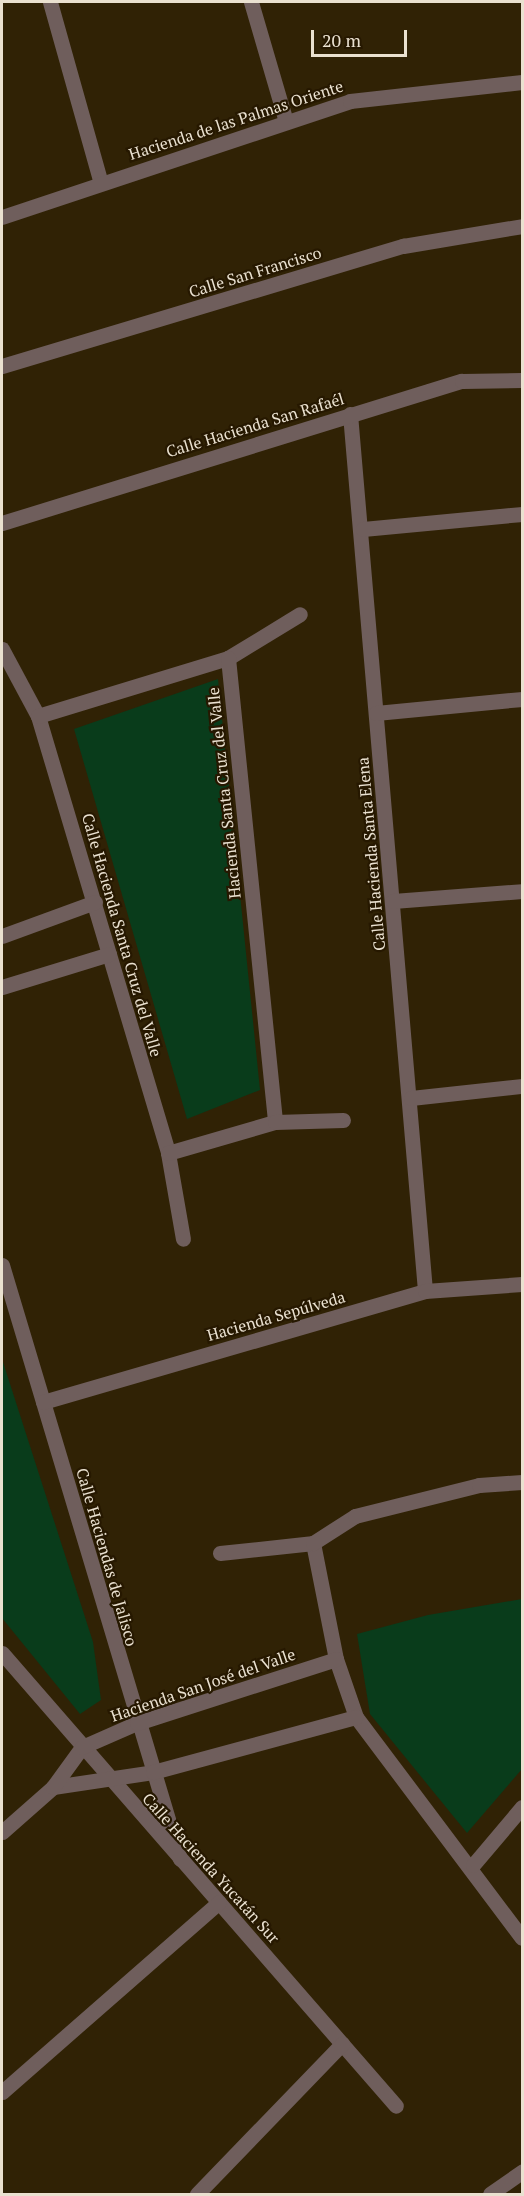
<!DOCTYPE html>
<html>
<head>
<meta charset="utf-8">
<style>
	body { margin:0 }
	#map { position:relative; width:524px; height:2196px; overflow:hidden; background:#302205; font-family:"PT Serif",serif }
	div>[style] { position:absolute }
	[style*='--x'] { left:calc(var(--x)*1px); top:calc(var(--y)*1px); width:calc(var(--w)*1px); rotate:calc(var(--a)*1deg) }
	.green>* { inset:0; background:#093c1b }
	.street>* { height:15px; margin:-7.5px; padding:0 7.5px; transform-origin:7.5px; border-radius:7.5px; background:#6f5e5c }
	span { translate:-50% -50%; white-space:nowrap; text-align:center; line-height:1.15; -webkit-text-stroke:4.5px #261800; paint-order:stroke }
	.street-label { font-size:16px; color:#eae1d0 }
	.frame { position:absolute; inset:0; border:3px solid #eae1d0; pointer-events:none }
	.scale { position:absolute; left:311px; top:30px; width:96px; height:27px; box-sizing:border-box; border:3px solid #eae1d0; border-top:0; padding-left:8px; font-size:18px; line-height:21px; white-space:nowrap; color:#eae1d0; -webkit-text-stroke:4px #261800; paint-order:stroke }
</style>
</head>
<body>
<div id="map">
	<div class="green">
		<div style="clip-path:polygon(218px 679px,260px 1090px,187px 1119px,74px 729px)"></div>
		<div style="clip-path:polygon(2px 1359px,93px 1642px,101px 1700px,80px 1714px,2px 1618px)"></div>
		<div style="clip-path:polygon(522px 1599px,522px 1769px,467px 1833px,370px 1714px,357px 1634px,428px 1615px)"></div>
	</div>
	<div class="street">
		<div style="--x:50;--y:2;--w:188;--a:74.3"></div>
		<div style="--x:251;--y:2;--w:125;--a:73.7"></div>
		<div style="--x:2;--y:217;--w:367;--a:-18.4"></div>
		<div style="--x:350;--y:101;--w:173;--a:-6.3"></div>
		<div style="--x:2;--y:366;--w:419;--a:-16.7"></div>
		<div style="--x:403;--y:246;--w:121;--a:-9.5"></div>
		<div style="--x:350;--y:414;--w:880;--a:85.11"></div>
		<div style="--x:2;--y:523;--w:481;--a:-17.2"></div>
		<div style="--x:462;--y:381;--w:60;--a:-1"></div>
		<div style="--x:363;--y:529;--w:160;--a:-5.4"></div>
		<div style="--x:2;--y:649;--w:76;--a:61.8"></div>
		<div style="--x:38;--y:716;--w:456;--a:73.4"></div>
		<div style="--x:168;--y:1153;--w:87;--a:80.1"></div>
		<div style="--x:228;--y:658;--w:84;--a:-31.4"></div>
		<div style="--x:376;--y:713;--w:147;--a:-5.5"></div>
		<div style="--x:38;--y:716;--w:199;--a:-17"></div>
		<div style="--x:228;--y:658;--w:466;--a:84.2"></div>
		<div style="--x:393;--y:901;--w:129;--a:-4.4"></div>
		<div style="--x:2;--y:936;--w:99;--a:-20.1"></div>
		<div style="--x:2;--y:987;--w:112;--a:-17.1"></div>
		<div style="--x:411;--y:1098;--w:112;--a:-6.2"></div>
		<div style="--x:168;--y:1153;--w:111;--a:-16.2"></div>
		<div style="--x:275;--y:1122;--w:68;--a:-1.7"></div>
		<div style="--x:2;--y:1265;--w:620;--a:73.32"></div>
		<div style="--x:43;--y:1402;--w:398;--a:-16.2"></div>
		<div style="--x:425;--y:1291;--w:97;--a:-4.1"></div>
		<div style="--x:313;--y:1543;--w:118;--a:78.8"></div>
		<div style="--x:336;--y:1659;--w:61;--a:71"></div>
		<div style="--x:356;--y:1717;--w:276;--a:53.1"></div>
		<div style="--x:220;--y:1553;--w:94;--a:-6.1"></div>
		<div style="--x:313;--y:1543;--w:50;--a:-32.7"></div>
		<div style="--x:355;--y:1516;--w:128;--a:-14"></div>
		<div style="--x:479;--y:1485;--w:43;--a:-4"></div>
		<div style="--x:2;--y:1653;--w:600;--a:48.98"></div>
		<div style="--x:53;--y:1787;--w:101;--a:-8.5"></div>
		<div style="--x:153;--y:1772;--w:210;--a:-15.2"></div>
		<div style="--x:2;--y:1832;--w:68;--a:-41.4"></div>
		<div style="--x:53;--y:1787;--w:49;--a:-54.1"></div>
		<div style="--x:82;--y:1747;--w:60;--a:-23.6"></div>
		<div style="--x:137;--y:1723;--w:209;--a:-17.8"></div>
		<div style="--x:473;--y:1865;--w:76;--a:-49.8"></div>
		<div style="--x:2;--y:2092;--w:288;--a:-41.2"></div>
		<div style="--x:197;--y:2194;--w:209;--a:-46"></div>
		<div style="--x:490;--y:2194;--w:39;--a:-35"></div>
	</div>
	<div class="street-label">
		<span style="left:236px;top:120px;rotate:-18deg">Hacienda de las Palmas Oriente</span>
		<span style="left:255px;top:272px;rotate:-17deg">Calle San Francisco</span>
		<span style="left:255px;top:425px;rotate:-17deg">Calle Hacienda San Rafaél</span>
		<span style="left:224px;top:793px;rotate:-96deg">Hacienda Santa Cruz del Valle</span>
		<span style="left:371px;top:854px;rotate:-95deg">Calle Hacienda Santa Elena</span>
		<span style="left:122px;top:935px;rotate:74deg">Calle Hacienda Santa Cruz del Valle</span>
		<span style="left:276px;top:1316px;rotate:-16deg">Hacienda Sepúlveda</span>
		<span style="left:107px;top:1557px;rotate:74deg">Calle Haciendas de Jalisco</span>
		<span style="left:203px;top:1685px;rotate:-19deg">Hacienda San José del Valle</span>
		<span style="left:211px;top:1868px;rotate:48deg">Calle Hacienda Yucatán Sur</span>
	</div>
	<div class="frame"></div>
	<div class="scale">20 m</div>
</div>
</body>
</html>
